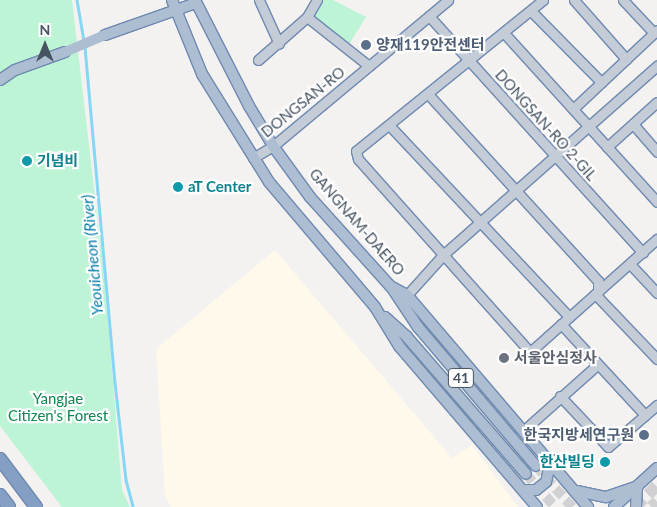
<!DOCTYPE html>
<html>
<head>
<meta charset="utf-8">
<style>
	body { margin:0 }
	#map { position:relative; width:657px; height:507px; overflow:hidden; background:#f4f1f1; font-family:Lato,"Noto Sans KR",sans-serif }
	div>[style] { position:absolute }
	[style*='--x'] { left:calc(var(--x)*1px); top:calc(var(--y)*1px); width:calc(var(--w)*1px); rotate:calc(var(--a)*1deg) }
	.commercial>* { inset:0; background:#fef9ea }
	.green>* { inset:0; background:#bcf4d5 }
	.stream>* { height:2.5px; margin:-1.25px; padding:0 1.25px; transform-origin:1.25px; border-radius:1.25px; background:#85d7f5 }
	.major-tunnel>* { height:10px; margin-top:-5px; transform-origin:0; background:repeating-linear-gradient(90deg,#d1d1d4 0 10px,transparent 0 15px) }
	.highway-tunnel>* { height:12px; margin-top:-6px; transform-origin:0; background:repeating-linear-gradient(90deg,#d1d1d4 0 12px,transparent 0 18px) }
	.roads { filter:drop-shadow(1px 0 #6f8ab0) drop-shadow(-1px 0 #6f8ab0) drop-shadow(0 1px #6f8ab0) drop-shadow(0 -1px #6f8ab0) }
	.minor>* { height:9px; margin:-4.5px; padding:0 4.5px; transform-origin:4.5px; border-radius:4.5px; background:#c3ccd7 }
	.major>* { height:10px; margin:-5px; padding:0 5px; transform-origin:5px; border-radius:5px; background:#aebed2 }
	.highway>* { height:12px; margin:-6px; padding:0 6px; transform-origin:6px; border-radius:6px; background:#849fc4 }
	.major-bridge>* { height:10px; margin:-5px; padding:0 5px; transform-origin:5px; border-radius:5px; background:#aebed2 }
	.dots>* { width:14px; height:14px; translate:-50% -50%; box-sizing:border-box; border:2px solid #fff; border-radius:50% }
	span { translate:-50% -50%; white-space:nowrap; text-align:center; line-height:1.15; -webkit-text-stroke:4.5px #fff; paint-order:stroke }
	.shield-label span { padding:1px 4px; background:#fff; border:1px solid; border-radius:4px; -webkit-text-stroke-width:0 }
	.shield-label { font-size:14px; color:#475361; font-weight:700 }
	.service-label { font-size:15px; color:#4e5e75; font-weight:700 }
	.left { translate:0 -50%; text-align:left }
	.right { translate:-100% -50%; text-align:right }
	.street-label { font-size:15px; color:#475361 }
	.culture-label { font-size:15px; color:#0d838f; font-weight:700 }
	.worship-label { font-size:15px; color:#5b616d; font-weight:700 }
	.park-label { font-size:15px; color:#0e8651 }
	.water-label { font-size:16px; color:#027ca9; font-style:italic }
	.north { position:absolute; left:20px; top:20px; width:50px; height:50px; -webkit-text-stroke:4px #fff; paint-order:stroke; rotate:0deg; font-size:14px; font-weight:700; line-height:20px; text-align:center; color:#475361 }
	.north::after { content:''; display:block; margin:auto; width:18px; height:22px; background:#475361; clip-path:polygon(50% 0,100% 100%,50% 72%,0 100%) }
</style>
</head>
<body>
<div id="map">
	<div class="commercial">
		<div style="clip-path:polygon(275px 250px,452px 458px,472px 445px,518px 507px,171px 507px,165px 496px,156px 349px)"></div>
	</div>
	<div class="green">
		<div style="clip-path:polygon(0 0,72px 0,104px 274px,122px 490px,130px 507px,62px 507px,0 426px)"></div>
		<div style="clip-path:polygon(323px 0,333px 0,366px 17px,348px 46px,312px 18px)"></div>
	</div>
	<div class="stream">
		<div style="--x:77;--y:0;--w:42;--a:80.3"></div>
		<div style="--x:85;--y:47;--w:337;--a:84.9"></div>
		<div style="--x:115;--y:383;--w:98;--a:83.5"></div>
		<div style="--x:126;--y:480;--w:28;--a:75"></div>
	</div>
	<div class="major-tunnel">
		<div style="--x:536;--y:466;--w:55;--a:48.7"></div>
		<div style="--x:526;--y:474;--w:44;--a:48.7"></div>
	</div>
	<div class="highway-tunnel">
		<div style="--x:635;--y:507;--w:30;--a:-44"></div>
		<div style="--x:651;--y:507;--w:8;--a:-40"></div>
	</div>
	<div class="roads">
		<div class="minor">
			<div style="--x:259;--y:0;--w:48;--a:65.6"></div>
			<div style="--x:543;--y:0;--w:240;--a:141.1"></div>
			<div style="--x:356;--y:151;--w:8;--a:76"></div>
			<div style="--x:358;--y:159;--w:259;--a:48.3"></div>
			<div style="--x:530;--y:352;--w:170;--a:-41.7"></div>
			<div style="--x:574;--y:0;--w:79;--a:48.6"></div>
			<div style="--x:623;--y:0;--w:45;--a:46.8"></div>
			<div style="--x:531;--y:11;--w:100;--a:45.4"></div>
			<div style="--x:429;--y:16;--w:319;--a:47.9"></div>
			<div style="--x:307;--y:17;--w:79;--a:38.3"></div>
			<div style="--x:504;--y:33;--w:228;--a:47.8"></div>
			<div style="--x:258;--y:60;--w:65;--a:-41.3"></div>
			<div style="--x:307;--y:17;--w:20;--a:-60"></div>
			<div style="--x:428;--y:94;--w:253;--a:47.7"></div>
			<div style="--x:598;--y:281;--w:11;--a:90"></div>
			<div style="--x:573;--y:109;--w:115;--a:-43.2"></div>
			<div style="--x:633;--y:124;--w:37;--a:49"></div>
			<div style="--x:389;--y:125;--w:263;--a:46.8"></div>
			<div style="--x:607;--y:147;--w:67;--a:-42"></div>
			<div style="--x:253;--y:158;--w:23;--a:-31"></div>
			<div style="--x:273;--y:146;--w:228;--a:-39.8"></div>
			<div style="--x:630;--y:264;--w:40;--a:47"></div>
			<div style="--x:595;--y:294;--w:90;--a:46.4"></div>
			<div style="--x:407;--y:295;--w:54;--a:-48"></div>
			<div style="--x:443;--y:255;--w:286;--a:-41.5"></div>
			<div style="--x:561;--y:324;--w:124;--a:47.3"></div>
			<div style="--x:560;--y:396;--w:70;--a:46.7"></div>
			<div style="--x:608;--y:447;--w:65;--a:-40.6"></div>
			<div style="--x:524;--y:430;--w:98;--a:-41.7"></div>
		</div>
		<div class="major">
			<div style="--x:172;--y:0;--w:80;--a:67.9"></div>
			<div style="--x:202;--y:74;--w:127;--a:58.2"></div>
			<div style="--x:269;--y:182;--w:164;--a:49.7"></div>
			<div style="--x:375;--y:307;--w:46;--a:58.4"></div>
			<div style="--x:399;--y:346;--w:212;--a:49.4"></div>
			<div style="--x:195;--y:0;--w:119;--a:63"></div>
			<div style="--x:249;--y:106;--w:47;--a:59"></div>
			<div style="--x:273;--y:146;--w:63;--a:54"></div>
			<div style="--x:310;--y:197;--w:120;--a:48"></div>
			<div style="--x:390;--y:286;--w:19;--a:28"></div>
			<div style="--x:407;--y:295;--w:279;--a:49.5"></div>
			<div style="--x:105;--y:35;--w:96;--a:-19.4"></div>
			<div style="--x:0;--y:80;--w:18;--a:-34"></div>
			<div style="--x:15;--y:70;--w:53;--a:-19.8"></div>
			<div style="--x:392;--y:288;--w:47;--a:56.3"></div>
			<div style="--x:418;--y:327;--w:182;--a:49.7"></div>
			<div style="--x:385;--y:317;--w:30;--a:42"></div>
			<div style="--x:407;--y:337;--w:181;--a:49"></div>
			<div style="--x:524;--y:490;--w:12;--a:0"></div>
			<div style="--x:536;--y:490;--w:13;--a:-39"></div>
			<div style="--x:546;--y:482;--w:23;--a:-77"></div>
			<div style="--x:577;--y:491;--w:30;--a:12"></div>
			<div style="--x:606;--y:497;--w:34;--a:-19"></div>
			<div style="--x:614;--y:507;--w:58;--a:-42.2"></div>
			<div style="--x:636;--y:507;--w:20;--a:-87"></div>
		</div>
		<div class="highway">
			<div style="--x:0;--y:459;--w:60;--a:53.1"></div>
			<div style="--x:0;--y:495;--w:15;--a:53"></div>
		</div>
	</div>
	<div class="major-bridge">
		<div style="--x:65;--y:52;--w:43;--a:-23"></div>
	</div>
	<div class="dots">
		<div style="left:366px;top:45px;background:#5c6f8a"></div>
		<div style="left:27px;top:161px;background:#0f9aa8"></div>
		<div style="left:178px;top:187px;background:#0f9aa8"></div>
		<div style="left:504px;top:358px;background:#6b7280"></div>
		<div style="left:644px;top:435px;background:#5c6f8a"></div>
		<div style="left:605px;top:462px;background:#0f9aa8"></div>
	</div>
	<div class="shield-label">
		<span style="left:461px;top:378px">41</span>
	</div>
	<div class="service-label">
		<span class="left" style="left:376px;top:45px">양재119안전센터</span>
		<span class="right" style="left:634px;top:435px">한국지방세연구원</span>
	</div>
	<div class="street-label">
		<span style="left:303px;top:102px;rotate:-39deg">DONGSAN-RO</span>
		<span style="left:546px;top:125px;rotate:48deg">DONGSAN-RO 2-GIL</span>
		<span style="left:357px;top:222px;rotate:49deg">GANGNAM-DAERO</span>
	</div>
	<div class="culture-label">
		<span class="left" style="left:37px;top:161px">기념비</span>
		<span class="left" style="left:188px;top:187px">aT Center</span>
		<span class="right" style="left:595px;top:462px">한산빌딩</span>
	</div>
	<div class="worship-label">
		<span class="left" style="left:514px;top:358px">서울안심정사</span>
	</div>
	<div class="park-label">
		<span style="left:58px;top:407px">Yangjae<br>Citizen's Forest</span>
	</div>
	<div class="water-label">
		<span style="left:92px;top:255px;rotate:-95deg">Yeouicheon (River)</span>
	</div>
	<div class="north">N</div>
</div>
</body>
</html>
